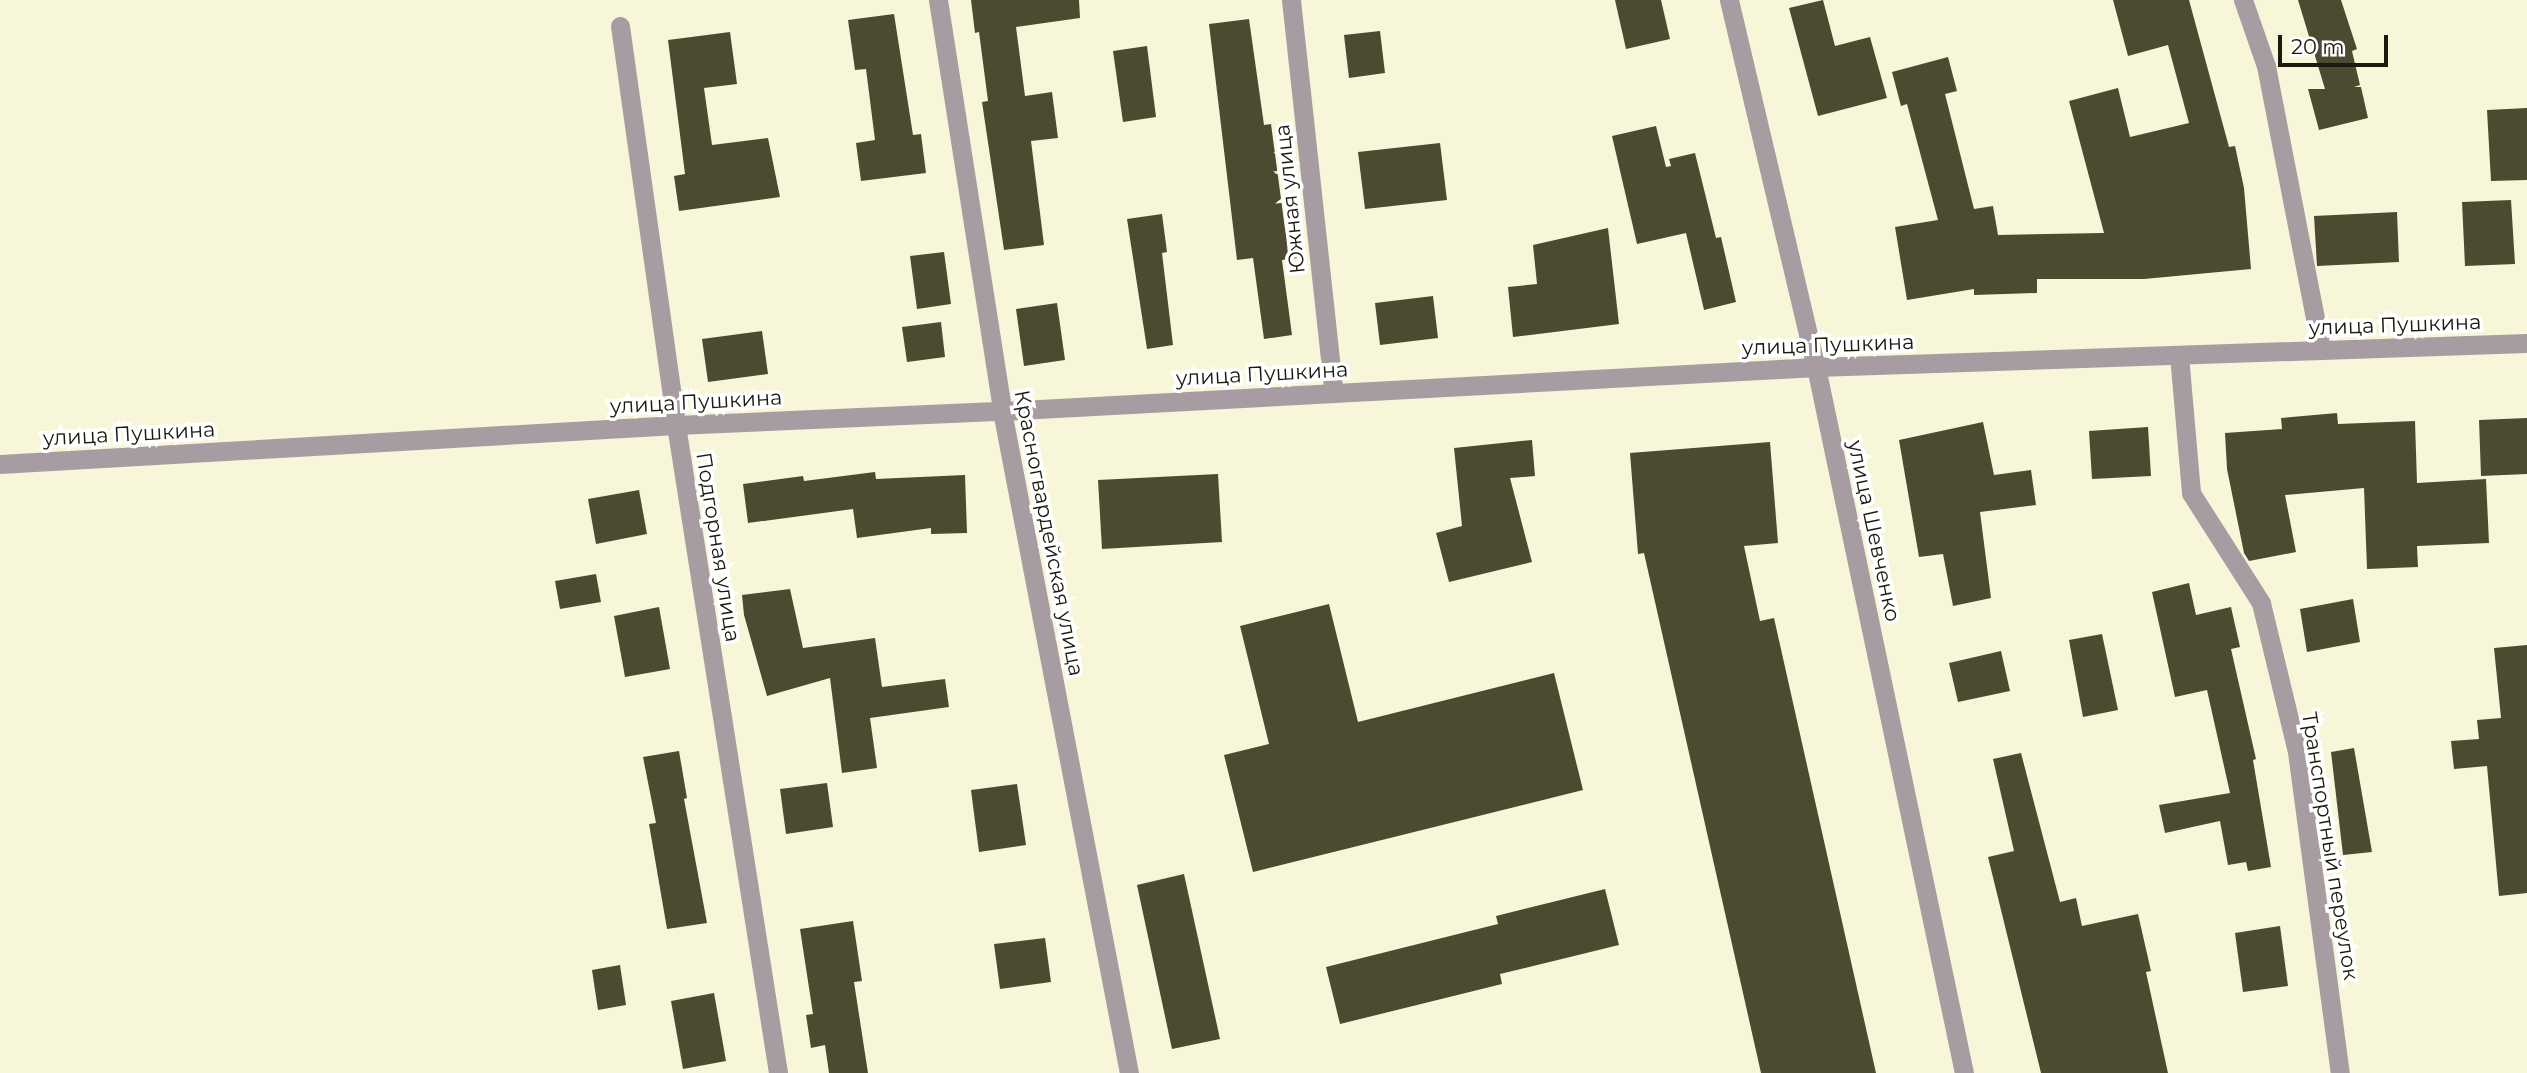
<!DOCTYPE html>
<html>
<head>
<meta charset="utf-8">
<style>
	body { margin:0 }
	#map { position:relative; width:2527px; height:1073px; overflow:hidden; background:#f7f6d9; font-family:Montserrat,sans-serif }
	div>[style] { position:absolute }
	[style*='--x'] { left:calc(var(--x)*1px); top:calc(var(--y)*1px); width:calc(var(--w)*1px); rotate:calc(var(--a)*1deg) }
	.building>* { inset:0; background:#4c4b32 }
	.minor>* { height:19px; margin:-9.5px; padding:0 9.5px; transform-origin:9.5px; border-radius:9.5px; background:#a89ca3 }
	.tertiary>* { height:19px; margin:-9.5px; padding:0 9.5px; transform-origin:9.5px; border-radius:9.5px; background:#a89ca3 }
	span { translate:-50% -50%; white-space:nowrap; text-align:center; line-height:1.15; -webkit-text-stroke:7px #fff; paint-order:stroke }
	.street-label { font-size:21px; color:#1a1a0f }
	.scale { position:absolute; left:2278px; top:35px; width:110px; height:32px; box-sizing:border-box; border:4px solid #1a1a0f; border-top:0; padding-left:9px; font-size:21px; line-height:24px; white-space:nowrap; color:#1a1a0f; -webkit-text-stroke:5px #fff; paint-order:stroke }
</style>
</head>
<body>
<div id="map">
	<div class="building">
		<div style="clip-path:polygon(971px 0,1079px 0,1080px 18px,1016px 27px,1025px 96px,1052px 92px,1058px 138px,1031px 141px,1044px 245px,1004px 250px,982px 102px,988px 101px,979px 32px,975px 33px)"></div>
		<div style="clip-path:polygon(1615px 0,1661px 0,1670px 39px,1626px 49px)"></div>
		<div style="clip-path:polygon(1823px 0,1835px 46px,1870px 37px,1887px 98px,1818px 116px,1789px 8px)"></div>
		<div style="clip-path:polygon(2113px 0,2189px 0,2229px 147px,2235px 146px,2244px 188px,2251px 269px,2144px 279px,2037px 279px,2037px 293px,1974px 295px,1974px 289px,1907px 300px,1895px 227px,1938px 220px,1907px 104px,1901px 106px,1892px 72px,1948px 57px,1957px 91px,1945px 94px,1974px 209px,1993px 206px,1998px 235px,2104px 233px,2069px 101px,2118px 88px,2130px 137px,2189px 123px,2168px 45px,2128px 56px)"></div>
		<div style="clip-path:polygon(2298px 0,2341px 0,2357px 49px,2352px 51px,2360px 85px,2354px 87px,2361px 87px,2368px 118px,2319px 130px,2308px 89px,2325px 89px)"></div>
		<div style="clip-path:polygon(894px 14px,913px 135px,921px 134px,926px 173px,861px 181px,856px 143px,875px 140px,866px 69px,855px 70px,848px 20px)"></div>
		<div style="clip-path:polygon(1249px 19px,1264px 125px,1271px 124px,1285px 229px,1292px 228px,1297px 258px,1282px 260px,1292px 335px,1264px 339px,1253px 258px,1237px 260px,1209px 24px)"></div>
		<div style="clip-path:polygon(1380px 31px,1385px 73px,1349px 78px,1344px 35px)"></div>
		<div style="clip-path:polygon(730px 32px,737px 84px,704px 88px,712px 145px,768px 138px,780px 197px,679px 211px,674px 176px,685px 174px,668px 40px)"></div>
		<div style="clip-path:polygon(1147px 46px,1156px 117px,1123px 122px,1113px 51px)"></div>
		<div style="clip-path:polygon(2527px 108px,2527px 180px,2491px 181px,2487px 110px)"></div>
		<div style="clip-path:polygon(1656px 126px,1666px 167px,1671px 166px,1669px 159px,1695px 153px,1716px 238px,1721px 237px,1736px 302px,1704px 310px,1686px 233px,1637px 244px,1612px 136px)"></div>
		<div style="clip-path:polygon(1440px 143px,1447px 200px,1365px 209px,1358px 152px)"></div>
		<div style="clip-path:polygon(2511px 200px,2515px 264px,2465px 266px,2462px 202px)"></div>
		<div style="clip-path:polygon(2397px 212px,2399px 262px,2317px 266px,2314px 216px)"></div>
		<div style="clip-path:polygon(1162px 214px,1167px 252px,1162px 253px,1173px 345px,1147px 349px,1127px 219px)"></div>
		<div style="clip-path:polygon(1608px 228px,1619px 324px,1513px 337px,1508px 287px,1537px 284px,1533px 245px)"></div>
		<div style="clip-path:polygon(944px 252px,951px 304px,917px 309px,910px 256px)"></div>
		<div style="clip-path:polygon(1433px 296px,1438px 338px,1380px 345px,1375px 303px)"></div>
		<div style="clip-path:polygon(1057px 303px,1065px 360px,1024px 366px,1016px 309px)"></div>
		<div style="clip-path:polygon(941px 322px,945px 357px,907px 362px,902px 327px)"></div>
		<div style="clip-path:polygon(762px 331px,768px 374px,708px 382px,702px 339px)"></div>
		<div style="clip-path:polygon(2337px 413px,2338px 424px,2415px 421px,2417px 483px,2486px 479px,2489px 543px,2417px 546px,2418px 567px,2367px 569px,2364px 488px,2285px 495px,2296px 552px,2249px 561px,2244px 553px,2227px 469px,2225px 433px,2282px 429px,2281px 418px)"></div>
		<div style="clip-path:polygon(2527px 418px,2527px 474px,2481px 476px,2479px 420px)"></div>
		<div style="clip-path:polygon(1983px 422px,1994px 475px,2031px 470px,2036px 505px,1980px 512px,1991px 598px,1953px 606px,1943px 554px,1919px 557px,1899px 440px)"></div>
		<div style="clip-path:polygon(2148px 427px,2151px 476px,2092px 479px,2089px 431px)"></div>
		<div style="clip-path:polygon(1532px 440px,1535px 476px,1510px 478px,1532px 562px,1449px 582px,1436px 533px,1462px 526px,1454px 448px)"></div>
		<div style="clip-path:polygon(1770px 442px,1778px 543px,1744px 546px,1760px 621px,1774px 618px,1876px 1073px,1761px 1073px,1644px 553px,1638px 554px,1630px 453px)"></div>
		<div style="clip-path:polygon(875px 472px,876px 479px,965px 475px,967px 533px,931px 534px,931px 528px,857px 538px,853px 509px,748px 523px,743px 484px,803px 476px,804px 481px)"></div>
		<div style="clip-path:polygon(1218px 474px,1222px 542px,1102px 549px,1098px 480px)"></div>
		<div style="clip-path:polygon(639px 490px,647px 534px,596px 544px,588px 499px)"></div>
		<div style="clip-path:polygon(596px 574px,601px 602px,560px 609px,555px 581px)"></div>
		<div style="clip-path:polygon(2189px 583px,2196px 615px,2231px 607px,2240px 647px,2231px 649px,2256px 759px,2253px 760px,2271px 867px,2248px 871px,2246px 862px,2228px 865px,2220px 821px,2165px 833px,2159px 805px,2230px 793px,2207px 690px,2175px 697px,2152px 592px)"></div>
		<div style="clip-path:polygon(790px 589px,803px 648px,875px 638px,882px 687px,945px 679px,949px 707px,870px 718px,877px 768px,842px 773px,830px 678px,767px 696px,744px 615px,742px 595px)"></div>
		<div style="clip-path:polygon(2353px 599px,2360px 642px,2307px 652px,2300px 609px)"></div>
		<div style="clip-path:polygon(1329px 604px,1358px 722px,1554px 673px,1583px 790px,1253px 872px,1224px 755px,1269px 744px,1240px 626px)"></div>
		<div style="clip-path:polygon(659px 607px,670px 669px,625px 677px,614px 616px)"></div>
		<div style="clip-path:polygon(2102px 634px,2118px 710px,2083px 717px,2069px 640px)"></div>
		<div style="clip-path:polygon(2527px 645px,2527px 893px,2499px 896px,2487px 766px,2454px 769px,2451px 741px,2479px 739px,2477px 720px,2501px 718px,2494px 648px)"></div>
		<div style="clip-path:polygon(2001px 651px,2010px 691px,1958px 702px,1949px 663px)"></div>
		<div style="clip-path:polygon(2354px 748px,2372px 852px,2343px 855px,2331px 752px)"></div>
		<div style="clip-path:polygon(679px 751px,687px 798px,684px 799px,707px 923px,667px 929px,649px 824px,656px 823px,643px 757px)"></div>
		<div style="clip-path:polygon(2021px 753px,2060px 902px,2076px 898px,2082px 926px,2138px 914px,2151px 971px,2146px 972px,2168px 1073px,2041px 1073px,1988px 857px,2014px 851px,1993px 759px)"></div>
		<div style="clip-path:polygon(827px 783px,833px 827px,786px 834px,780px 789px)"></div>
		<div style="clip-path:polygon(1017px 784px,1026px 845px,979px 852px,971px 790px)"></div>
		<div style="clip-path:polygon(1184px 874px,1220px 1039px,1172px 1049px,1137px 885px)"></div>
		<div style="clip-path:polygon(1605px 889px,1619px 945px,1500px 974px,1502px 984px,1340px 1024px,1326px 967px,1498px 924px,1496px 916px)"></div>
		<div style="clip-path:polygon(853px 921px,862px 981px,854px 982px,868px 1073px,829px 1073px,825px 1045px,811px 1048px,806px 1015px,813px 1014px,800px 929px)"></div>
		<div style="clip-path:polygon(2280px 926px,2288px 986px,2243px 992px,2235px 933px)"></div>
		<div style="clip-path:polygon(1045px 938px,1051px 982px,1000px 989px,994px 944px)"></div>
		<div style="clip-path:polygon(620px 965px,626px 1005px,598px 1010px,592px 970px)"></div>
		<div style="clip-path:polygon(714px 993px,726px 1061px,683px 1069px,671px 1001px)"></div>
	</div>
	<div class="minor">
		<div style="--x:938;--y:0;--w:416;--a:81.1"></div>
		<div style="--x:1002;--y:411;--w:674;--a:79.14"></div>
		<div style="--x:1291;--y:0;--w:395;--a:83.8"></div>
		<div style="--x:2243;--y:0;--w:70;--a:70.8"></div>
		<div style="--x:2266;--y:66;--w:289;--a:79"></div>
		<div style="--x:620;--y:26;--w:403;--a:82"></div>
		<div style="--x:676;--y:425;--w:656;--a:81.05"></div>
		<div style="--x:2179;--y:355;--w:139;--a:85"></div>
		<div style="--x:2191;--y:493;--w:130;--a:57.5"></div>
		<div style="--x:2261;--y:603;--w:153;--a:76.4"></div>
		<div style="--x:2297;--y:752;--w:324;--a:82.4"></div>
	</div>
	<div class="tertiary">
		<div style="--x:1729;--y:0;--w:377;--a:76.7"></div>
		<div style="--x:1816;--y:367;--w:721;--a:78.16"></div>
		<div style="--x:0;--y:464;--w:677;--a:-3.3"></div>
		<div style="--x:676;--y:425;--w:326;--a:-2.5"></div>
		<div style="--x:1002;--y:411;--w:815;--a:-3.09"></div>
		<div style="--x:1816;--y:367;--w:711;--a:-1.93"></div>
	</div>
	<div class="street-label">
		<span style="left:1290px;top:199px;rotate:-96deg">Южная улица</span>
		<span style="left:2395px;top:325px;rotate:-2deg">улица Пушкина</span>
		<span style="left:1828px;top:345px;rotate:-2deg">улица Пушкина</span>
		<span style="left:1262px;top:374px;rotate:-3deg">улица Пушкина</span>
		<span style="left:696px;top:402px;rotate:-3deg">улица Пушкина</span>
		<span style="left:129px;top:434px;rotate:-3deg">улица Пушкина</span>
		<span style="left:1874px;top:531px;rotate:78deg">улица Шевченко</span>
		<span style="left:1049px;top:533px;rotate:79deg">Красногвардейская улица</span>
		<span style="left:718px;top:547px;rotate:81deg">Подгорная улица</span>
		<span style="left:2330px;top:846px;rotate:81deg">Транспортный переулок</span>
	</div>
	<div class="scale">20 m</div>
</div>
</body>
</html>
